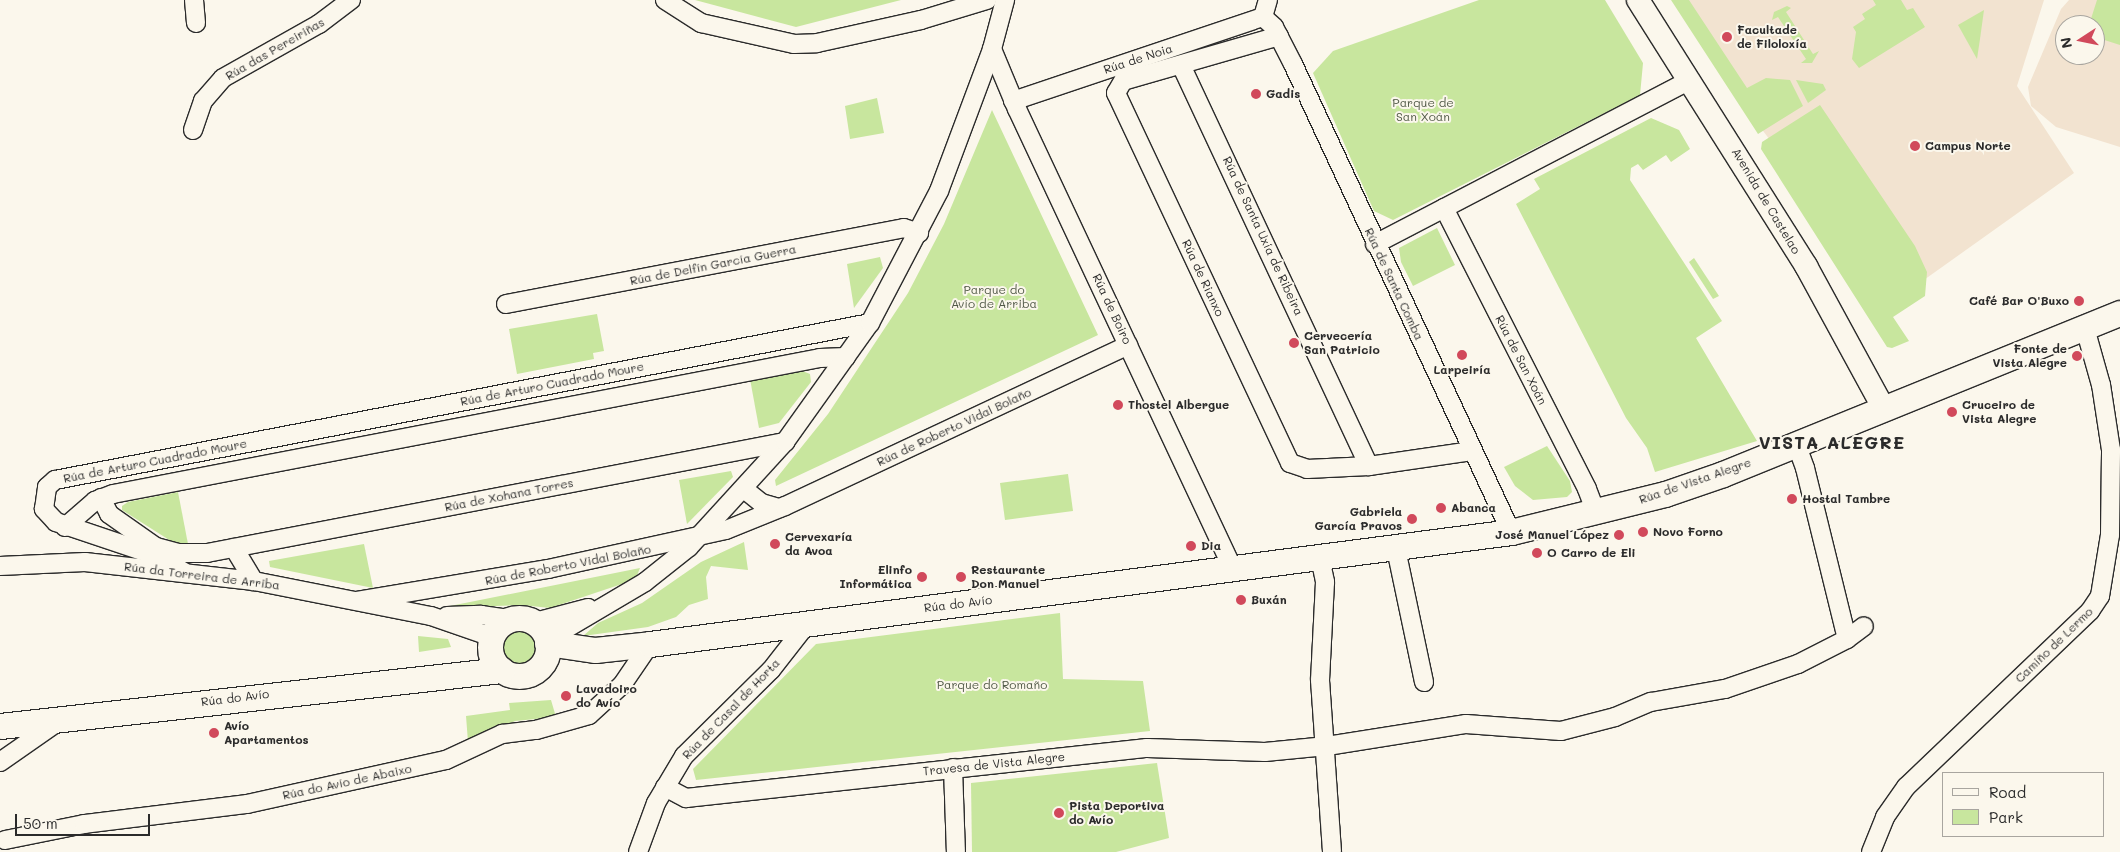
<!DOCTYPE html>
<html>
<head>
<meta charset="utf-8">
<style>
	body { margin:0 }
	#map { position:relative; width:2120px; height:852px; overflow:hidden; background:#fbf7ec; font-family:Mali,sans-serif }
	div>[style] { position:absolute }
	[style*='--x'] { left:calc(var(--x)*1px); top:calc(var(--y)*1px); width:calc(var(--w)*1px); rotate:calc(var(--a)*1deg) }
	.built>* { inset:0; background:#f2e3d0 }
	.green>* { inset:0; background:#c8e69e }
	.round { border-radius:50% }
	.roads { filter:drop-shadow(1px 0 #2b2b2b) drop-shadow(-1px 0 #2b2b2b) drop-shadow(0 1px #2b2b2b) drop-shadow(0 -1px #2b2b2b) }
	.minor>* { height:18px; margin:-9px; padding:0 9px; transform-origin:9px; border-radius:9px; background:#fbf7ec }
	.tertiary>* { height:22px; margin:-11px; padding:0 11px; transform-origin:11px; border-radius:11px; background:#fbf7ec }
	.secondary>* { height:25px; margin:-12.5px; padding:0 12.5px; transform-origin:12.5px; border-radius:12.5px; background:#fbf7ec }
	.secondary>.ring { margin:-12.5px; padding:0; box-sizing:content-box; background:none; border:25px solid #fbf7ec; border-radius:50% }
	.dots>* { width:14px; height:14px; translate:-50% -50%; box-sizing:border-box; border:2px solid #fbf7ec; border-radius:50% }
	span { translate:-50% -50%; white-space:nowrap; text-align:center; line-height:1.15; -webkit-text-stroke:4px #fbf7ec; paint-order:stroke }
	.poi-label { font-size:12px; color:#2b2b2b; font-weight:700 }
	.left { translate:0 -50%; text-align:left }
	.right { translate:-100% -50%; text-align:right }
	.street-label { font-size:12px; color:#2b2b2b }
	.park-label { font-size:12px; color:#525a48 }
	.district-label { font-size:18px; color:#2b2b2b; font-weight:700; letter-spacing:1px }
	.legend { position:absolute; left:1942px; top:772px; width:162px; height:65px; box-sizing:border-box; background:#fbf7ec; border:1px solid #a8a59f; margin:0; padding:6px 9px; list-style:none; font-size:15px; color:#2b2b2b }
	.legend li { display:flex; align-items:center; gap:10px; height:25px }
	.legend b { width:25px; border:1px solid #a8a59f }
	.north { position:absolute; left:2055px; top:15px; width:50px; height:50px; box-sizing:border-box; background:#fbf7ec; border:1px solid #a8a59f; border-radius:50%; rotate:259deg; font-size:14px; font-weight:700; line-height:20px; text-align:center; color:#2b2b2b }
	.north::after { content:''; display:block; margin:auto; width:18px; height:22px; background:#d1495b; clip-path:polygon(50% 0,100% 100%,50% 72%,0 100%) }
	.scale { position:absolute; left:15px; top:814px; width:135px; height:22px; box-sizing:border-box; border:2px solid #2b2b2b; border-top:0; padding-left:6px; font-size:15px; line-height:18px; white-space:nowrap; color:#2b2b2b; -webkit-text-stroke:4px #fbf7ec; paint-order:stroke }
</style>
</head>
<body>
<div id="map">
	<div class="built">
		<div style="clip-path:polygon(1673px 0,2044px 0,2017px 86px,2074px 173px,1893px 302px,1754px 119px)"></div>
		<div style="clip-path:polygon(evenodd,2069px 0,2120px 0,2120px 147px,2056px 127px,2031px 106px,2028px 87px,2061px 9px,2069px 0,2065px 25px,2095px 25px,2095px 55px,2065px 55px,2065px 25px)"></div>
	</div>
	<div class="green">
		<div style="clip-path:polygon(695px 0,901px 0,796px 27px)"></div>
		<div style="clip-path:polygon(1479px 0,1605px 0,1643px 63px,1640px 95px,1393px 220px,1374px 211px,1313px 73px,1333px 51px)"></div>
		<div style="clip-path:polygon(1671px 0,1689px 0,1747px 88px,1766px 78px,1790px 80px,1803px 106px,1758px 134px)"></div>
		<div style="clip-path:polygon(1873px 0,1901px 0,1907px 10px,1913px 8px,1925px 27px,1859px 68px,1852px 59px,1856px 32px,1853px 27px,1865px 19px,1862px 14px,1876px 5px)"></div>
		<div style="clip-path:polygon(2097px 0,2120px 0,2120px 45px,2095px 37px,2095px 25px,2089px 25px)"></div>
		<div style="clip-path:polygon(1787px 6px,1791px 8px,1786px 12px,1813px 54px,1819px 51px,1812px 63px,1801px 63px,1806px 59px,1778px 17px,1772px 20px,1774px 12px)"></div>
		<div style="clip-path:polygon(1984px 10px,1980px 39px,1977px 59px,1958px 25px)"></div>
		<div style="clip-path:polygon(1796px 80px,1823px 84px,1826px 90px,1808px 103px)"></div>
		<div style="clip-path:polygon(877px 98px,884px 133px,850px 139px,845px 106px)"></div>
		<div style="clip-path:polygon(1820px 105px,1915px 246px,1927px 272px,1925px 296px,1893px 317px,1909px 341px,1892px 348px,1887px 347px,1761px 149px,1762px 142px)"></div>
		<div style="clip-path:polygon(992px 110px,1098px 335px,776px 486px,775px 480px,828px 414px,908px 293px,944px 224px)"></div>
		<div style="clip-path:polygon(1651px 118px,1679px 130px,1690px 149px,1671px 162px,1666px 155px,1643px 170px,1638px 164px,1631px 168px,1630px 180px,1722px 321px,1696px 338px,1757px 441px,1655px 472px,1647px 448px,1626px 418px,1516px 204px,1540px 189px,1534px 179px)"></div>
		<div style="clip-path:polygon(1437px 228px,1455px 265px,1413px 286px,1401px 262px,1399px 248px)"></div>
		<div style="clip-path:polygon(880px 257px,883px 268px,854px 308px,847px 264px)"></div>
		<div style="clip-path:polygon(1694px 258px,1719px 296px,1713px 299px,1689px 262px)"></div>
		<div style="clip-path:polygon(597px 314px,604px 351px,593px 353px,594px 359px,517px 374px,509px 329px)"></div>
		<div style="clip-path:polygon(800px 370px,810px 374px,811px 382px,779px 423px,759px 428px,750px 379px)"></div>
		<div style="clip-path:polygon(1547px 446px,1570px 481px,1572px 492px,1567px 497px,1533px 500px,1515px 486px,1504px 467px)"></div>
		<div style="clip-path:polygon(731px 471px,733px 477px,687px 524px,679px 480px)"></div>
		<div style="clip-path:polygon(1068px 474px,1073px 511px,1005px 520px,1000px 483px)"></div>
		<div style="clip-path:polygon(178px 492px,188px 544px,174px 543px,122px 510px,122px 506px,128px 502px)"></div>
		<div style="clip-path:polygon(744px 542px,748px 570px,711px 566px,706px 577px,708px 599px,689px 605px,676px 617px,648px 627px,583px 636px,598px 623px,642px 603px,701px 562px)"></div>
		<div style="clip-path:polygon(364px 544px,373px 588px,270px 567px,269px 561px)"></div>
		<div style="clip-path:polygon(640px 568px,636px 578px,625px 583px,550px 608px,522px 605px,440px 608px)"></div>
		<div style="clip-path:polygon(1060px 613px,1063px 679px,1143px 681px,1150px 731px,696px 780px,693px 769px,816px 644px)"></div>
		<div class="round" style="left:502px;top:629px;width:36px;height:36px"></div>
		<div style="clip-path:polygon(418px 636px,448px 639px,451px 647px,419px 652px)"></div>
		<div style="clip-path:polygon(551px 700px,556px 717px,515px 721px,468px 742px,466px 716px,510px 710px,509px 703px)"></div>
		<div style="clip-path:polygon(1157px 763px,1169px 838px,1116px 852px,972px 852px,971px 783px)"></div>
	</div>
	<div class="roads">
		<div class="minor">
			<div style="--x:194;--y:0;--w:23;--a:85"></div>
			<div style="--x:665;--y:0;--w:43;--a:32.6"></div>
			<div style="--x:701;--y:23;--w:95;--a:12.7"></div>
			<div style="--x:794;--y:44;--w:23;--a:-2"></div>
			<div style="--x:817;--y:43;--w:107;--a:-12.5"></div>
			<div style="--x:921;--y:20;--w:69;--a:-16.9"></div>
			<div style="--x:1263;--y:17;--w:15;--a:42"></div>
			<div style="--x:1274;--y:27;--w:42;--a:62.8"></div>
			<div style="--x:1293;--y:64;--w:516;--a:65.02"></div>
			<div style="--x:1263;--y:17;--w:18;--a:-74"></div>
			<div style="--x:1279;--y:36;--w:162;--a:163.9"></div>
			<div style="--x:1123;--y:81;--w:14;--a:120"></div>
			<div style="--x:1116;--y:93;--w:409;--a:64.8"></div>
			<div style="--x:1290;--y:463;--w:18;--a:19"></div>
			<div style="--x:1307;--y:469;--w:62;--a:-2.8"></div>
			<div style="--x:1369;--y:466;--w:104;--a:-8.3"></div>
			<div style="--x:992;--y:49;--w:65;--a:67.4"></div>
			<div style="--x:1017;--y:109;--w:508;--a:64.85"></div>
			<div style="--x:1181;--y:65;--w:443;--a:64.9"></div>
			<div style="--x:1013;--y:101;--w:264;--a:-18.6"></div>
			<div style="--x:193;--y:130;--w:31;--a:-71"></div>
			<div style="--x:203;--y:101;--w:30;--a:-49"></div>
			<div style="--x:223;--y:78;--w:110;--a:-29.4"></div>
			<div style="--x:319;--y:24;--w:40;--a:-37"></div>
			<div style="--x:1444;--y:208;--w:315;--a:63"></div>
			<div style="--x:1587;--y:489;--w:26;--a:69"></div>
			<div style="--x:1375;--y:244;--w:355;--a:-27.5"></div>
			<div style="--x:506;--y:304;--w:405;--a:-10.8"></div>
			<div style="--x:904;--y:228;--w:16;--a:18"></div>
			<div style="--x:744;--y:489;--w:22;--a:39"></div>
			<div style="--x:761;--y:503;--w:19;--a:16"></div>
			<div style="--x:101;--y:498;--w:18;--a:63"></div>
			<div style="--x:109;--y:514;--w:57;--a:35.1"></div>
			<div style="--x:156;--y:547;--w:24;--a:15"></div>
			<div style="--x:179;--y:553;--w:28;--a:0"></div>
			<div style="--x:207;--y:553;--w:589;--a:-10.87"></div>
			<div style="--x:65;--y:527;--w:40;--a:-41"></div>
			<div style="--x:95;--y:501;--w:19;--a:-21"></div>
			<div style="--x:113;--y:494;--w:720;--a:-10.89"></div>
			<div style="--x:820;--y:358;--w:26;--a:-2"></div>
			<div style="--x:234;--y:548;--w:39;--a:59"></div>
			<div style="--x:1396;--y:549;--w:136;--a:78.1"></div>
			<div style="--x:1320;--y:558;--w:25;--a:78"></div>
			<div style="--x:1325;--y:582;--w:98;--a:92.9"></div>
			<div style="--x:1320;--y:680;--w:172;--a:86"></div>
			<div style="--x:0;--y:566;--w:85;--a:-2.7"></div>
			<div style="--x:85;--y:562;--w:170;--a:6.4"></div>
			<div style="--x:254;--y:581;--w:180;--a:11.2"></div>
			<div style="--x:431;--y:616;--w:65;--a:19"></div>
			<div style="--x:184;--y:572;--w:31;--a:-149"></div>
			<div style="--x:157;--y:556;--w:107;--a:-161.4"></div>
			<div style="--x:56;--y:522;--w:18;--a:-133"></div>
			<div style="--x:44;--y:509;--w:22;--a:-82"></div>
			<div style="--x:47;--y:487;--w:11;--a:-41"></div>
			<div style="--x:55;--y:480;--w:830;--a:-10.9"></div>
			<div style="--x:357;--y:601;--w:194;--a:-9.5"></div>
			<div style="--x:548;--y:569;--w:182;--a:-12.4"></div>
			<div style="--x:726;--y:530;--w:64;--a:-22.1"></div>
			<div style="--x:785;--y:506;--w:379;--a:-25.1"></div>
			<div style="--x:447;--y:616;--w:34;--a:-2"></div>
			<div style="--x:481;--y:615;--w:28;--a:8"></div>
			<div style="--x:535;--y:622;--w:55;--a:-14.8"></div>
			<div style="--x:1847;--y:639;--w:21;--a:-37"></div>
			<div style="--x:547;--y:640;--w:114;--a:-30.6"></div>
			<div style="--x:645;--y:582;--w:56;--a:-38.5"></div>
			<div style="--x:689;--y:547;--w:142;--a:-47.6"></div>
			<div style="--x:785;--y:442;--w:146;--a:-54.5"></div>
			<div style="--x:870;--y:323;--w:149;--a:-62.4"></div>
			<div style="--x:939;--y:191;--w:152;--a:-69.5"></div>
			<div style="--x:992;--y:49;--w:51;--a:-75.1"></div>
			<div style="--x:0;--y:762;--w:72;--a:-34.8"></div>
			<div style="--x:953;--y:768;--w:84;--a:88"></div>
			<div style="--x:665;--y:787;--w:24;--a:28"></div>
			<div style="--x:686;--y:798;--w:464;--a:-6.2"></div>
			<div style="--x:1147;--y:748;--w:118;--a:1.9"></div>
			<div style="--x:1265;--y:752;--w:62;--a:-5.5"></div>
			<div style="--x:1327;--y:746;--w:141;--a:-9"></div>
			<div style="--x:1466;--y:724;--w:95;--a:4.2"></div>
			<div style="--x:1561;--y:731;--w:56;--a:-14.5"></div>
			<div style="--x:1615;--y:717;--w:39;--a:-23"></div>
			<div style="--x:1651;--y:702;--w:75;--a:-10"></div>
			<div style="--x:1725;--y:689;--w:77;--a:-18.9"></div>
			<div style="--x:1798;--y:664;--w:55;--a:-27"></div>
			<div style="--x:1847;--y:639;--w:176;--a:-103.8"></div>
			<div style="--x:1805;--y:468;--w:27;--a:-110"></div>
			<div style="--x:5;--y:840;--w:81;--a:-11.4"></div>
			<div style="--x:84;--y:824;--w:164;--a:-7"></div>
			<div style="--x:247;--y:804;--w:204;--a:-12.5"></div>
			<div style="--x:446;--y:760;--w:62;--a:-24.9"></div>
			<div style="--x:502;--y:734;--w:34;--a:-7"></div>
			<div style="--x:536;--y:730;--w:55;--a:-15.8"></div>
			<div style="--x:589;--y:715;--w:45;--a:-42.3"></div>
			<div style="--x:622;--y:685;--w:50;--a:-55.7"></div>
			<div style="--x:638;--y:852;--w:52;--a:-69.8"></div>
			<div style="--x:656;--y:803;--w:55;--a:-59.2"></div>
			<div style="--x:684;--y:756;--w:122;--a:-44.7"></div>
			<div style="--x:771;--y:670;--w:58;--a:-52"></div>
			<div style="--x:1871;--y:852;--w:38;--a:-68"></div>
			<div style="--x:1885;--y:817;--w:37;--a:-55"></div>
			<div style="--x:1906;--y:787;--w:255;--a:-43.7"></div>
			<div style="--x:2090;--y:611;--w:18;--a:-56"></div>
			<div style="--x:2100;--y:596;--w:62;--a:-80.7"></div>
			<div style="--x:2110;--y:535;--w:85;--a:-89.3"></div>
			<div style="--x:2111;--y:450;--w:66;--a:-98.7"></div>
			<div style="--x:2101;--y:385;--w:59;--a:-105.7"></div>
		</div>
		<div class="tertiary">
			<div style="--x:1638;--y:0;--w:315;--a:57.7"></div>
			<div style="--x:1806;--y:266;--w:163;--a:61.4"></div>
		</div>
		<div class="secondary">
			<div class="ring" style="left:490px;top:618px;width:33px;height:33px"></div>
			<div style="--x:547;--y:643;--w:49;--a:8.3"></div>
			<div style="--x:595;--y:650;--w:55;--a:-6.2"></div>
			<div style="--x:650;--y:644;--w:868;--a:-7.41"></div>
			<div style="--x:1511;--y:532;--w:159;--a:-13.9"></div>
			<div style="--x:1665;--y:494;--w:61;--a:-19"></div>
			<div style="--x:1723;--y:474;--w:428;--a:-22.1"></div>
			<div style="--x:0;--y:726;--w:505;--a:-6.37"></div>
		</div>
	</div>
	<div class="dots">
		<div style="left:1727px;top:37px;background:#d1495b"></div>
		<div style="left:1256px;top:94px;background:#d1495b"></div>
		<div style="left:1915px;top:146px;background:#d1495b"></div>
		<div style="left:2079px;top:301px;background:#d1495b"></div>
		<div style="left:1294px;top:343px;background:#d1495b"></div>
		<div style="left:1462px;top:355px;background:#d1495b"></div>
		<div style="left:2077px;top:356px;background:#d1495b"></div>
		<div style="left:1118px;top:405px;background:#d1495b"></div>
		<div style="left:1952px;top:412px;background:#d1495b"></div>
		<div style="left:1792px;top:499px;background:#d1495b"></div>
		<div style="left:1441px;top:508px;background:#d1495b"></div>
		<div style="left:1412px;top:519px;background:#d1495b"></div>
		<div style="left:1643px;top:532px;background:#d1495b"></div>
		<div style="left:1619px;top:535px;background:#d1495b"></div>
		<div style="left:775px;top:544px;background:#d1495b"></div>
		<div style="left:1191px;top:546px;background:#d1495b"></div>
		<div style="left:1537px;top:553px;background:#d1495b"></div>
		<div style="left:922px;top:577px;background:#d1495b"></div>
		<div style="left:961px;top:577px;background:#d1495b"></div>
		<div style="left:1241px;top:600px;background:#d1495b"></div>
		<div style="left:566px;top:696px;background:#d1495b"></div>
		<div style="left:214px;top:733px;background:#d1495b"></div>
		<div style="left:1059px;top:813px;background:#d1495b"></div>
	</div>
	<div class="poi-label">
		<span class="left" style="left:1737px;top:37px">Facultade<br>de Filoloxía</span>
		<span class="left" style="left:1266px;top:94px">Gadis</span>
		<span class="left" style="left:1925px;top:146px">Campus Norte</span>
		<span class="right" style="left:2069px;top:301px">Café Bar O'Buxo</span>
		<span class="left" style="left:1304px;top:343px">Cervecería<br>San Patricio</span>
		<span class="right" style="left:2067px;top:356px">Fonte de<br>Vista Alegre</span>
		<span style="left:1462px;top:370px">Larpeiría</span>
		<span class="left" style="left:1128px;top:405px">Thostel Albergue</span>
		<span class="left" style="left:1962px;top:412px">Cruceiro de<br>Vista Alegre</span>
		<span class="left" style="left:1802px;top:499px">Hostal Tambre</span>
		<span class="left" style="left:1451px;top:508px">Abanca</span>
		<span class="right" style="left:1402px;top:519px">Gabriela<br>García Pravos</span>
		<span class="left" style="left:1653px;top:532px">Novo Forno</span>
		<span class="right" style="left:1609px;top:535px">José Manuel López</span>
		<span class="left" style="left:785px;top:544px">Cervexaría<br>da Avoa</span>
		<span class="left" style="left:1201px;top:546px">Dia</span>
		<span class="left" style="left:1547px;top:553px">O Carro de Eli</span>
		<span class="right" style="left:912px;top:577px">Elinfo<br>Informática</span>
		<span class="left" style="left:971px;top:577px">Restaurante<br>Don Manuel</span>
		<span class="left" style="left:1251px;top:600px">Buxán</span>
		<span class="left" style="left:576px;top:696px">Lavadoiro<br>do Avío</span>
		<span class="left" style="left:224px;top:733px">Avío<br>Apartamentos</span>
		<span class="left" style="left:1069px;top:813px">Pista Deportiva<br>do Avío</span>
	</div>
	<div class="street-label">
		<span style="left:275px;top:49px;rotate:-30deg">Rúa das Pereiriñas</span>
		<span style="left:1138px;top:59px;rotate:-18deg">Rúa de Noia</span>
		<span style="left:1766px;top:201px;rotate:59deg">Avenida de Castelao</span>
		<span style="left:1263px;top:236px;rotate:65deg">Rúa de Santa Uxía de Ribeira</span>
		<span style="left:713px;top:265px;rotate:-11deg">Rúa de Delfín García Guerra</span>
		<span style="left:1203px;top:278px;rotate:65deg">Rúa de Rianxo</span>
		<span style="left:1394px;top:284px;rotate:65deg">Rúa de Santa Comba</span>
		<span style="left:1112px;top:309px;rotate:65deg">Rúa de Boiro</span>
		<span style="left:1521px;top:360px;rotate:63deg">Rúa de San Xoán</span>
		<span style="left:552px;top:384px;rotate:-11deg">Rúa de Arturo Cuadrado Moure</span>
		<span style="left:954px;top:427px;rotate:-25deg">Rúa de Roberto Vidal Bolaño</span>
		<span style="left:155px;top:461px;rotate:-11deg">Rúa de Arturo Cuadrado Moure</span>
		<span style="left:1695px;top:481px;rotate:-19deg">Rúa de Vista Alegre</span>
		<span style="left:509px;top:495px;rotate:-11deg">Rúa de Xohana Torres</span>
		<span style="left:568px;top:565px;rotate:-11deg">Rúa de Roberto Vidal Bolaño</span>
		<span style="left:202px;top:576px;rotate:7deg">Rúa da Torreira de Arriba</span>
		<span style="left:958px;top:604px;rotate:-7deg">Rúa do Avío</span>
		<span style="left:2054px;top:645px;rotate:-44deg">Camiño de Lermo</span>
		<span style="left:235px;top:698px;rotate:-7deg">Rúa do Avío</span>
		<span style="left:731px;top:709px;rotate:-46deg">Rúa de Casal de Horta</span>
		<span style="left:994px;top:764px;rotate:-6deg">Travesa de Vista Alegre</span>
		<span style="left:347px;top:782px;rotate:-12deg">Rúa do Avío de Abaixo</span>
	</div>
	<div class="park-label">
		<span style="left:1423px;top:110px">Parque de<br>San Xoán</span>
		<span style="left:994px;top:297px">Parque do<br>Avío de Arriba</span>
		<span style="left:992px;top:685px">Parque do Romaño</span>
	</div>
	<div class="district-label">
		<span style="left:1832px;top:442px">VISTA ALEGRE</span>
	</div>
	<ul class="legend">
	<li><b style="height:6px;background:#fbf7ec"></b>Road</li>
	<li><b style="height:14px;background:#c8e69e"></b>Park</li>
	</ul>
	<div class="north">N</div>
	<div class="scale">50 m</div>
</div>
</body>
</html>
